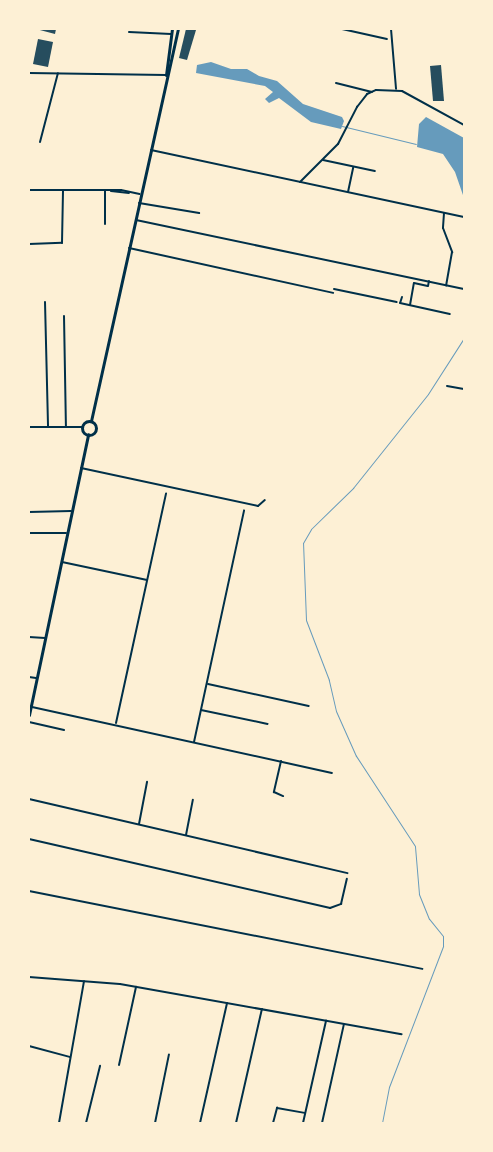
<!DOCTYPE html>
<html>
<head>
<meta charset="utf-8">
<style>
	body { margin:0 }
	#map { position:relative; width:493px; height:1152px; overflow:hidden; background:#fdf0d5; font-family:Commissioner,sans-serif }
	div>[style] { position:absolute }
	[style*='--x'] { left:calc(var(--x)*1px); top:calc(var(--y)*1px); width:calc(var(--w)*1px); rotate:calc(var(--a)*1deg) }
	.water>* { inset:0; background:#669bbc }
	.stream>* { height:1px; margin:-0.5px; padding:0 0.5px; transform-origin:0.5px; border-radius:0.5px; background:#669bbc }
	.building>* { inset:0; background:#264d5e }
	.pedestrian>* { height:2px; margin:-1px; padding:0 1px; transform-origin:1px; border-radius:1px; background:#003049 }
	.minor>* { height:2px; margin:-1px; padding:0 1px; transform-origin:1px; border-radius:1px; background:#003049 }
	.tertiary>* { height:2.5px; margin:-1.25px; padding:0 1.25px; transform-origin:1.25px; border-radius:1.25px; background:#003049 }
	.secondary>* { height:3px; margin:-1.5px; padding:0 1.5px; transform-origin:1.5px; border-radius:1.5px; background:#003049 }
	.secondary>.ring { margin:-1.5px; padding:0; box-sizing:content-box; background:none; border:3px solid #003049; border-radius:50% }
	span { translate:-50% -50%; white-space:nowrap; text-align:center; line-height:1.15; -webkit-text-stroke:4px #fdf0d5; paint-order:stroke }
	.frame { position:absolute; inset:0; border:30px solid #fdf0d5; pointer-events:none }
</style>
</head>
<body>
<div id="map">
	<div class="water">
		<div style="clip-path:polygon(211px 62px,231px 69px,247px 69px,259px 76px,277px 81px,303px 104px,342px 117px,344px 121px,341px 129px,311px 122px,279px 98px,269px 103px,265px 99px,273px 92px,265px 86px,196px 73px,197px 65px)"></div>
		<div style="clip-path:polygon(426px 117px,464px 138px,464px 198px,455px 172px,443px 154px,417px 147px,419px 124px)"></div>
	</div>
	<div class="stream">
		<div style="--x:342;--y:126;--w:76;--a:13.7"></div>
		<div style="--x:382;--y:1123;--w:37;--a:-79"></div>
		<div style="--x:389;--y:1087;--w:151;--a:-69"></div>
		<div style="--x:443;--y:946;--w:10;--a:-90"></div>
		<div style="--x:443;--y:936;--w:22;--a:-129"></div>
		<div style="--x:429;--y:919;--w:27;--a:-112"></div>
		<div style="--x:419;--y:894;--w:48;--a:-94.8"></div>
		<div style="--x:415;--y:846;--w:108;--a:-123.2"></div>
		<div style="--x:356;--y:756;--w:49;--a:-114"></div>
		<div style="--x:336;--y:711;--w:32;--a:-103"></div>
		<div style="--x:329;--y:680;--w:64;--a:-111"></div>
		<div style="--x:306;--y:620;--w:77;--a:-92.2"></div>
		<div style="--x:303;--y:543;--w:16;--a:-60"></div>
		<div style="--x:311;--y:529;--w:59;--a:-44.3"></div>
		<div style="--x:353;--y:488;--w:120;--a:-51.4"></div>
		<div style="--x:428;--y:394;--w:67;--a:-57.3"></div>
	</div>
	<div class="building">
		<div style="clip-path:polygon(36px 29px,56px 29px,55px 34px)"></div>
		<div style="clip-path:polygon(186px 29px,196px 30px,187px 60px,179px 58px)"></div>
		<div style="clip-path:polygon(38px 39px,53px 42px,48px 67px,33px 64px)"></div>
		<div style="clip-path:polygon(441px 65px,444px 101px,433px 101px,430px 66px)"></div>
	</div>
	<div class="pedestrian">
		<div style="--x:402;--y:297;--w:6;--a:108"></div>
		<div style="--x:400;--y:303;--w:51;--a:12.4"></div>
		<div style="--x:410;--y:305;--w:22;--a:-80"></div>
		<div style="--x:414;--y:283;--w:14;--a:12"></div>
		<div style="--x:428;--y:286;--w:5;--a:-79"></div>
	</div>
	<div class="minor">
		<div style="--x:342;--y:29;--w:46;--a:12.5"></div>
		<div style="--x:391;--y:29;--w:60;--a:85.2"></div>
		<div style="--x:129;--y:32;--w:42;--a:2.7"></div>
		<div style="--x:29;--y:73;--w:137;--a:0.8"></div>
		<div style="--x:336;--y:83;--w:37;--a:14"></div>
		<div style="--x:40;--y:142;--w:71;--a:-75.4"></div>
		<div style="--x:151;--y:150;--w:320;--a:12.1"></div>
		<div style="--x:323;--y:160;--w:53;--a:11.9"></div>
		<div style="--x:300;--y:182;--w:54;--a:-45"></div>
		<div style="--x:338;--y:144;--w:42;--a:-62.8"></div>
		<div style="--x:357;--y:107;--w:16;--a:-52"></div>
		<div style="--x:367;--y:94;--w:10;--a:-24"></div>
		<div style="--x:376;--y:90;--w:26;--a:2"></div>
		<div style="--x:402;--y:91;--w:71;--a:28.7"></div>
		<div style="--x:29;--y:190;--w:92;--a:0"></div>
		<div style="--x:121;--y:190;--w:19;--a:12"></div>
		<div style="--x:111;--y:191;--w:18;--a:6"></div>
		<div style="--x:348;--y:192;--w:25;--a:-78"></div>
		<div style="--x:139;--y:203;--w:61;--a:9.5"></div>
		<div style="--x:444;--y:213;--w:15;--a:94"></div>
		<div style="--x:443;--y:228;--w:26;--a:69"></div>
		<div style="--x:452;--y:252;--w:34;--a:100"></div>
		<div style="--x:136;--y:220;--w:335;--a:11.9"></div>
		<div style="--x:105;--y:224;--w:33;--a:-90"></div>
		<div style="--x:29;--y:244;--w:33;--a:-2"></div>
		<div style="--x:62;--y:243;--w:53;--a:-88.9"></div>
		<div style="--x:129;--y:248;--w:209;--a:12.4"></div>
		<div style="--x:334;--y:289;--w:64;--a:11.7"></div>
		<div style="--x:45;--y:302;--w:125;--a:88.6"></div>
		<div style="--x:64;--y:316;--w:111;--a:89"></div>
		<div style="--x:447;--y:386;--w:17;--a:10"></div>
		<div style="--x:81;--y:468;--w:181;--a:12.1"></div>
		<div style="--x:258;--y:506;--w:9;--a:-41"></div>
		<div style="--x:29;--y:512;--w:42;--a:-1.4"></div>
		<div style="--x:29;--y:533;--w:37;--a:0"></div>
		<div style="--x:62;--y:562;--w:87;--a:12"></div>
		<div style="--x:29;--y:637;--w:16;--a:4"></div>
		<div style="--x:29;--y:677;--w:7;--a:8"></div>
		<div style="--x:208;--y:684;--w:103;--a:12.3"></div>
		<div style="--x:32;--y:707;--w:307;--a:12.4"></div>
		<div style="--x:201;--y:710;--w:68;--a:11.8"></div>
		<div style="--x:29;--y:722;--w:36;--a:13"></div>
		<div style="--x:116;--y:723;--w:235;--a:-77.7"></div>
		<div style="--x:194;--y:742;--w:237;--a:-77.8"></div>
		<div style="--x:281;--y:761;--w:32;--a:103"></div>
		<div style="--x:274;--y:792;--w:10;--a:24"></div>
		<div style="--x:29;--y:799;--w:327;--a:13.1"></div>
		<div style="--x:139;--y:824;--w:43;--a:-79.2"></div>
		<div style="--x:186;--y:835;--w:36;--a:-79"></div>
		<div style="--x:29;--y:839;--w:309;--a:12.9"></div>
		<div style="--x:330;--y:908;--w:12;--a:-20"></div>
		<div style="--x:341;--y:904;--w:26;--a:-77"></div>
		<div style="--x:29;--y:891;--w:401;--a:11.2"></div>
		<div style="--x:29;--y:977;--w:91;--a:4.4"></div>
		<div style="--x:120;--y:984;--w:286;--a:10.1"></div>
		<div style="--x:29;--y:1046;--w:42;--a:15"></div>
		<div style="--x:119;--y:1065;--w:80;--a:-77.7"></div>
		<div style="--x:59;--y:1123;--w:144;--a:-80"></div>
		<div style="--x:86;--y:1123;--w:59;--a:-76.2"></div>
		<div style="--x:155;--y:1123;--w:70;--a:-78.5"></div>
		<div style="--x:200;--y:1123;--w:123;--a:-77.3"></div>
		<div style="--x:236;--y:1123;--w:117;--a:-77.2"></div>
		<div style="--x:273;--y:1123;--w:16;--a:-75"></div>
		<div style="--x:277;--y:1108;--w:28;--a:10"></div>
		<div style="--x:303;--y:1123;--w:105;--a:-77.3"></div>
		<div style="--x:322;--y:1123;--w:101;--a:-77.5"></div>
	</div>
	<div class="tertiary">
		<div style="--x:29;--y:427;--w:54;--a:0"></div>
	</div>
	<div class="secondary">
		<div style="--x:166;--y:75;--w:46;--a:-82.6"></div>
		<div style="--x:91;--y:421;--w:402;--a:-77.5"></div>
		<div class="ring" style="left:82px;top:421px;width:11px;height:11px"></div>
		<div style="--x:29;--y:715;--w:287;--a:-78.1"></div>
	</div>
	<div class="frame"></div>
</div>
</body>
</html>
